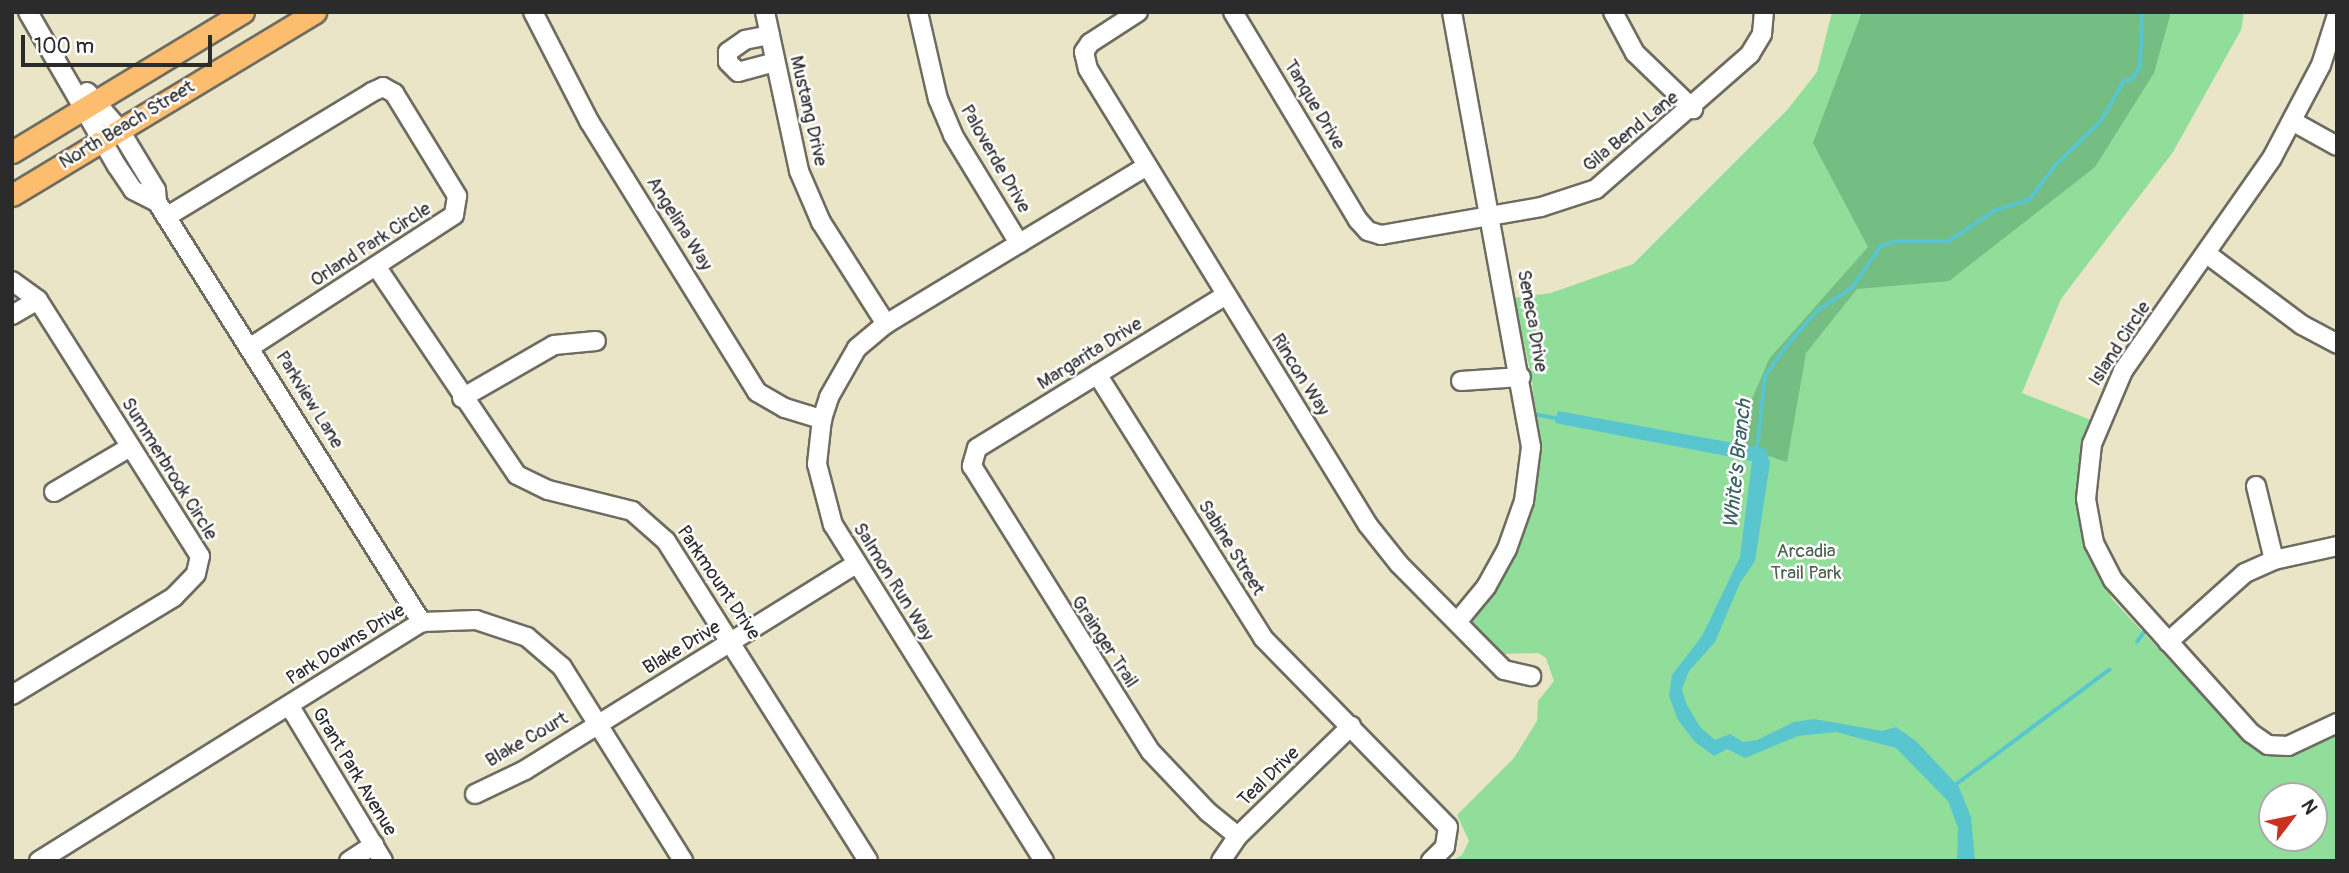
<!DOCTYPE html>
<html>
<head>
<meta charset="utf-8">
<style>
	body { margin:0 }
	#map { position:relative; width:2349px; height:873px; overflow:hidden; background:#eae5c6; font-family:Pangolin,sans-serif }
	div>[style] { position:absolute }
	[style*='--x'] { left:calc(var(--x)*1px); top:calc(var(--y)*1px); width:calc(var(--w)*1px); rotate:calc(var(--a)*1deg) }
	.green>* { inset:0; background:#91de9b }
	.forest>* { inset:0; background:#74bd83 }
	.water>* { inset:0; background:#59c6cf }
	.stream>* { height:3.5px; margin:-1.75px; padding:0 1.75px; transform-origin:1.75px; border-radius:1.75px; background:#59c6cf }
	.roads { filter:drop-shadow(2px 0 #6e6c61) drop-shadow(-2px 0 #6e6c61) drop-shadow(0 2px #6e6c61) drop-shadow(0 -2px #6e6c61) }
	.minor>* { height:18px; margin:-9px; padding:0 9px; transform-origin:9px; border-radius:9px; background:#fff }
	.major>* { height:21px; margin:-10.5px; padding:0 10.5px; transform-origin:10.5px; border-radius:10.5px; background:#fcbd6f }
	span { translate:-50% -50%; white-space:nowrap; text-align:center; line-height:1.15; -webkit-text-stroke:5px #fff; paint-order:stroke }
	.street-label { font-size:19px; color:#2b2b2b }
	.park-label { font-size:19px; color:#4a614d }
	.water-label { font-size:21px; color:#3b6164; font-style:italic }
	.frame { position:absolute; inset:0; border:14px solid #2b2b2b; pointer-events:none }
	.north { position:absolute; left:2258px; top:782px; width:70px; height:70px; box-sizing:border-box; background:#fff; border:2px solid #aaa; border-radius:50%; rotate:58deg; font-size:19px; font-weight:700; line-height:28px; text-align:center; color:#2b2b2b }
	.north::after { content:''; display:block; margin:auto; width:24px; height:32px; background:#c8321e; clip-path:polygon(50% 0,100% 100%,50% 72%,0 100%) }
	.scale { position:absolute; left:21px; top:35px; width:191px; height:32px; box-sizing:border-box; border:4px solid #2b2b2b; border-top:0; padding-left:9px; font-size:21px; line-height:24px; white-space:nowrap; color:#2b2b2b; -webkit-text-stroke:5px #fff; paint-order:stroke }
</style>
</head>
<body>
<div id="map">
	<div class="green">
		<div style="clip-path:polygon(evenodd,1832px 12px,2244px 12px,2241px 30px,2173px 152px,2061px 299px,2022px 393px,2091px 420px,2077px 476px,2081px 532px,2112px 599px,2246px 742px,2266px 755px,2290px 757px,2337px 733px,2337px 861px,1452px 861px,1462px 855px,1469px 841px,1457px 815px,1514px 758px,1537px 721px,1538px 701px,1554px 681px,1546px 658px,1538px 653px,1503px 654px,1473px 626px,1473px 618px,1509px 560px,1536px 427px,1532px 379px,1514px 298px,1551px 293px,1633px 264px,1788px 109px,1817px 72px,1832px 12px,2272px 796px,2314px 796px,2314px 838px,2272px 838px,2272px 796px)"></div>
	</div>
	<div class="forest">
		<div style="clip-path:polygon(1862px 12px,2171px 12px,2154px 73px,2095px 167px,1949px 281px,1857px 289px,1806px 353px,1787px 462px,1733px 444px,1769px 359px,1868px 247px,1813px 143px)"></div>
	</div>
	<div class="water">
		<div style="clip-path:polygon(1558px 411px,1766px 449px,1770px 463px,1755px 561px,1740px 583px,1715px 642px,1689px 671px,1682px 689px,1686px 703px,1700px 727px,1715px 740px,1730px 734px,1743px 742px,1757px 740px,1794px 722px,1814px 719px,1882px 731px,1896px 727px,1916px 741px,1959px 787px,1971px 817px,1975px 861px,1957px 861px,1958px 828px,1948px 801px,1896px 748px,1836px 732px,1798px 736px,1745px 758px,1727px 749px,1714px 756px,1695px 742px,1678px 720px,1669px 696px,1672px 675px,1702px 636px,1740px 557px,1752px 461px,1555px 423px)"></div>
	</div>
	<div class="stream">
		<div style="--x:1534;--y:414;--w:26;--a:11"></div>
		<div style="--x:1757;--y:450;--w:74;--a:-83.8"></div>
		<div style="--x:1765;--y:376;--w:41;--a:-54"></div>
		<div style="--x:1789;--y:343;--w:44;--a:-48.7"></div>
		<div style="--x:1818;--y:310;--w:40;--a:-32.9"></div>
		<div style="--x:1852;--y:288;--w:51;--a:-55.4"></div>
		<div style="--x:1881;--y:246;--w:17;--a:-17"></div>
		<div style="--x:1897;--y:241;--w:52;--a:0"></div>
		<div style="--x:1949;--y:241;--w:56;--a:-33.4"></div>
		<div style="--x:1996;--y:210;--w:34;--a:-17"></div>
		<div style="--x:2029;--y:200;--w:43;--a:-52.6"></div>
		<div style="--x:2055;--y:166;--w:64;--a:-44.4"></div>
		<div style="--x:2101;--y:121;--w:46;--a:-60.1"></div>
		<div style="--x:2124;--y:81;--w:8;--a:-14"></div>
		<div style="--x:2132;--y:79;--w:14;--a:-56"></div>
		<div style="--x:2140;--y:67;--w:55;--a:-87.9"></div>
		<div style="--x:2137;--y:642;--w:14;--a:-54"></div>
		<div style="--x:1954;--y:786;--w:194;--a:-36.8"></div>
	</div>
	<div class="roads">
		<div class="minor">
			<div style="--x:28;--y:12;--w:178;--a:60"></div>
			<div style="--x:117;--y:166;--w:29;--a:56"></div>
			<div style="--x:133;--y:190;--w:27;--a:27"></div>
			<div style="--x:157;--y:202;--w:497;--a:57.8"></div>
			<div style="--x:533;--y:12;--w:123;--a:62.8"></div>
			<div style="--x:589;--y:121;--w:319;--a:58.2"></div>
			<div style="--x:757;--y:392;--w:32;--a:30"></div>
			<div style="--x:785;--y:408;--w:39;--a:17"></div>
			<div style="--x:765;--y:12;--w:163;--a:77.9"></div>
			<div style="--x:799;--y:171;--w:56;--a:66.7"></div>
			<div style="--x:821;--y:222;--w:121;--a:57.5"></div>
			<div style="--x:918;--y:12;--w:89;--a:77.1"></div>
			<div style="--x:938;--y:99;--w:39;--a:67"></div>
			<div style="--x:953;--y:135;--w:127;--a:58.6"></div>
			<div style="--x:1138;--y:12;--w:57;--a:147.1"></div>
			<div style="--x:1090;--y:43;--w:11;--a:124"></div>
			<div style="--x:1084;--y:52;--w:17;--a:77"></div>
			<div style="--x:1088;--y:69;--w:535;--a:58.45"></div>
			<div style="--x:1368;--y:525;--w:50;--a:51.5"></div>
			<div style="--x:1399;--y:564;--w:149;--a:45.3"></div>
			<div style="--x:1504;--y:670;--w:28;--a:13"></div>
			<div style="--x:1233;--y:12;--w:243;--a:59"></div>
			<div style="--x:1358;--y:220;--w:15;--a:48"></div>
			<div style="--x:1368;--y:231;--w:14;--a:17"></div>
			<div style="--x:1381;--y:235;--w:162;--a:-9.9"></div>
			<div style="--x:1541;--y:207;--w:58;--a:-18.1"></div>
			<div style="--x:1596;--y:189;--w:205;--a:-41.2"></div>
			<div style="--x:1750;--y:54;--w:23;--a:-59"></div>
			<div style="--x:1762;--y:34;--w:22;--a:-85"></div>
			<div style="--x:1452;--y:12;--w:442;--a:79.7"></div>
			<div style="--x:1531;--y:447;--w:54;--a:97.4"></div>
			<div style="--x:1524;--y:501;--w:51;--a:109.5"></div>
			<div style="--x:1507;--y:549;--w:43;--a:118.9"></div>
			<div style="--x:1486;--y:587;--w:45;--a:129.6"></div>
			<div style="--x:1613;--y:12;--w:47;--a:61.8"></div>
			<div style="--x:1635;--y:53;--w:81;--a:44"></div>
			<div style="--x:2337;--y:15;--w:52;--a:107.7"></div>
			<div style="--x:2321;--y:65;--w:105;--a:117.8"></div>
			<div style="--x:2272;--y:158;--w:260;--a:125"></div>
			<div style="--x:2123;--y:371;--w:79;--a:113"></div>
			<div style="--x:2092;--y:444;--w:55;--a:96.2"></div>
			<div style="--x:2086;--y:499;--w:45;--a:79.7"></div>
			<div style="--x:2094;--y:543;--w:42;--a:62.8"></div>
			<div style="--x:2113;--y:580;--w:206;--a:48"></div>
			<div style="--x:2251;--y:733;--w:21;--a:35"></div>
			<div style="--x:2268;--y:745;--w:20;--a:3"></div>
			<div style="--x:2288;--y:746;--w:54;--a:-25.1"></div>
			<div style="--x:770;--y:35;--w:25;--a:169"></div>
			<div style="--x:745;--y:40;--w:21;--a:145"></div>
			<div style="--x:728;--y:52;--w:10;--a:90"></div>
			<div style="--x:728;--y:62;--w:14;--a:45"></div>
			<div style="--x:738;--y:72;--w:38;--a:-15"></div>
			<div style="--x:87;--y:92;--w:49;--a:49.1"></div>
			<div style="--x:119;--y:129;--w:71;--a:58.8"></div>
			<div style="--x:156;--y:190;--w:12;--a:85"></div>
			<div style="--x:2292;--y:121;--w:51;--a:29.1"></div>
			<div style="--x:166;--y:217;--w:241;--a:-31.2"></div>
			<div style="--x:372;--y:92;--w:12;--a:-24"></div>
			<div style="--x:383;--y:87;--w:13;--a:29"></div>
			<div style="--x:394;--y:93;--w:121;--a:58.5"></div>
			<div style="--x:457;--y:196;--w:19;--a:99"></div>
			<div style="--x:454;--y:215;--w:242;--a:147"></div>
			<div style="--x:2207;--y:254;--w:119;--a:36.8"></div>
			<div style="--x:2302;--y:325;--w:40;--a:28"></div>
			<div style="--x:376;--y:266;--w:252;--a:56"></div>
			<div style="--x:517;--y:475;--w:34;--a:26"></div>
			<div style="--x:548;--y:490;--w:87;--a:14"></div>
			<div style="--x:632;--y:511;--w:45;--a:41.4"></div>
			<div style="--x:666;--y:541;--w:378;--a:57.7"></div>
			<div style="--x:12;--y:281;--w:32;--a:36"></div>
			<div style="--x:38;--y:300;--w:303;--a:57.7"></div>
			<div style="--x:200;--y:556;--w:18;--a:103"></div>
			<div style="--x:196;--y:574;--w:32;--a:134"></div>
			<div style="--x:174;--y:597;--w:189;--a:148.8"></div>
			<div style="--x:1226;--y:295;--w:292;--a:148.4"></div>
			<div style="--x:977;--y:448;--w:19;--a:106"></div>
			<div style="--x:972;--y:466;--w:337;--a:58"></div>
			<div style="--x:1151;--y:752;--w:83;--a:46.5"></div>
			<div style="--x:1208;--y:812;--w:38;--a:39"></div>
			<div style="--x:12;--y:315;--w:30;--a:-30"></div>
			<div style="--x:1097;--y:374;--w:312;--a:57.8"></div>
			<div style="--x:1263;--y:638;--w:264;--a:45.6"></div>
			<div style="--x:1448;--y:827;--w:20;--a:99"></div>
			<div style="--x:1445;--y:847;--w:20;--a:135"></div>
			<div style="--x:1461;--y:381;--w:60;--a:-3.8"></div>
			<div style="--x:462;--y:398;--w:106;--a:-29.9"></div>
			<div style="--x:554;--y:345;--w:42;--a:-5.4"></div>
			<div style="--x:2256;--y:486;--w:76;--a:76.3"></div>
			<div style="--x:54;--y:492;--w:88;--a:-30.6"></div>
			<div style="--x:2168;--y:642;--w:103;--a:-41.9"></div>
			<div style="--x:2245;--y:573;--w:32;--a:-24"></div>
			<div style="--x:2274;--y:560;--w:65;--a:-12.5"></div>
			<div style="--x:289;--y:705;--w:182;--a:58.9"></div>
			<div style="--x:475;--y:794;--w:55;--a:-25.6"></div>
			<div style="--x:525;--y:770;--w:390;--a:-31.9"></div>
			<div style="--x:39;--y:861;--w:451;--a:-32"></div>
			<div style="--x:422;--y:622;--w:54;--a:-2.1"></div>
			<div style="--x:476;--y:620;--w:54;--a:18.4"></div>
			<div style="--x:527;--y:637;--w:46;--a:40.6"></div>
			<div style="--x:562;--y:667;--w:229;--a:58"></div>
			<div style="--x:349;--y:861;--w:30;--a:-33"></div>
			<div style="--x:1044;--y:861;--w:397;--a:-122.1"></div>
			<div style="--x:833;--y:525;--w:63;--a:-104.7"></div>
			<div style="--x:817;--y:464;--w:45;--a:-83.7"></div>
			<div style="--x:822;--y:419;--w:23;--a:-72"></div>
			<div style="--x:829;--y:397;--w:56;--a:-60.3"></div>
			<div style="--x:857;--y:348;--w:38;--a:-40"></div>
			<div style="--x:886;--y:324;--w:305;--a:-31.2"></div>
			<div style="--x:1221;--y:861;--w:30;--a:-56"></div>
			<div style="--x:1238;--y:836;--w:158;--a:-44.2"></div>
		</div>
		<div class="major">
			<div style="--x:12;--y:152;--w:270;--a:-31.2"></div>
			<div style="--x:12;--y:195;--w:354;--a:-31.1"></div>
		</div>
	</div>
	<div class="street-label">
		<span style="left:1314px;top:105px;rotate:59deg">Tanque Drive</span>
		<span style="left:808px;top:111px;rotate:77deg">Mustang Drive</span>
		<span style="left:127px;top:125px;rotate:-31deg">North Beach Street</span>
		<span style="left:1631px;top:132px;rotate:-39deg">Gila Bend Lane</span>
		<span style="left:995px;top:159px;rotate:60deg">Paloverde Drive</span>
		<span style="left:679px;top:224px;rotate:58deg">Angelina Way</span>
		<span style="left:371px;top:245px;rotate:-33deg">Orland Park Circle</span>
		<span style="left:1532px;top:321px;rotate:80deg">Seneca Drive</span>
		<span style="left:2120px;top:344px;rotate:-57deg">Island Circle</span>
		<span style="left:1090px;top:354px;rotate:-32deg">Margarita Drive</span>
		<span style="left:1300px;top:375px;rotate:58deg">Rincon Way</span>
		<span style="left:309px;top:400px;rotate:58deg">Parkview Lane</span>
		<span style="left:169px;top:469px;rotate:58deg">Summerbrook Circle</span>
		<span style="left:1231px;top:548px;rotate:58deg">Sabine Street</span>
		<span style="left:893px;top:582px;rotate:58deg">Salmon Run Way</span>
		<span style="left:718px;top:583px;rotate:56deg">Parkmount Drive</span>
		<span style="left:1104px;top:642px;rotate:57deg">Grainger Trail</span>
		<span style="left:346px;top:645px;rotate:-32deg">Park Downs Drive</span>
		<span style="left:682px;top:648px;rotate:-31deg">Blake Drive</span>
		<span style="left:527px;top:740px;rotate:-30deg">Blake Court</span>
		<span style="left:354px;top:772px;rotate:59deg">Grant Park Avenue</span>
		<span style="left:1269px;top:777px;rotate:-44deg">Teal Drive</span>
	</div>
	<div class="park-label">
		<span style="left:1806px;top:563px">Arcadia<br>Trail Park</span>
	</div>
	<div class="water-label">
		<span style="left:1738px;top:464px;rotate:-84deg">White's Branch</span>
	</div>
	<div class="frame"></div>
	<div class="north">N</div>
	<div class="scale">100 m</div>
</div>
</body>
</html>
